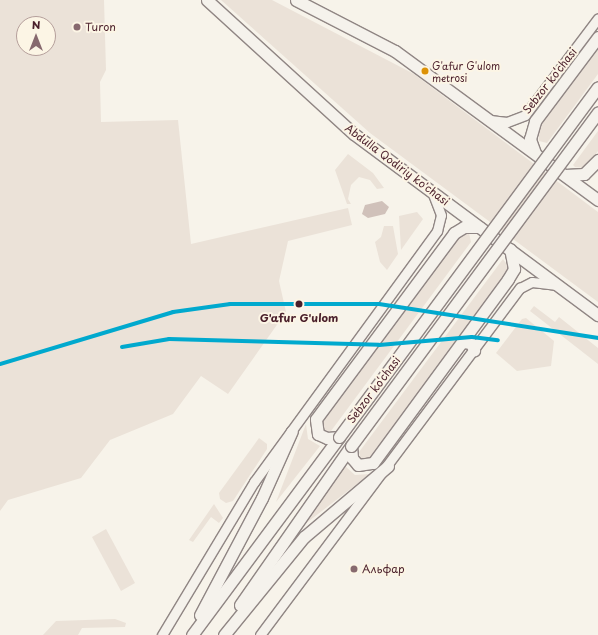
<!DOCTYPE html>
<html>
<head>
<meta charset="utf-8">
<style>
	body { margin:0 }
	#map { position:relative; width:598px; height:635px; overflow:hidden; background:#f7f3ea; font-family:"Playpen Sans",sans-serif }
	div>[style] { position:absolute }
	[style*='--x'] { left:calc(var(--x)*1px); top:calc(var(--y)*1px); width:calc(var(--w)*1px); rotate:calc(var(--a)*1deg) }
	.green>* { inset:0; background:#ebe2d8 }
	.water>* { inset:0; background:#d0c1ba }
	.roads { filter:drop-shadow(1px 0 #908684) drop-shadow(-1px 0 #908684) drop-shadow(0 1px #908684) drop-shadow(0 -1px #908684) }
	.tertiary>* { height:9px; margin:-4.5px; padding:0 4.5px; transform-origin:4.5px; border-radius:4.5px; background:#f5f2ec }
	.primary>* { height:11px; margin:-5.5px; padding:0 5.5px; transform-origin:5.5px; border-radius:5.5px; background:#f5f2ec }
	.bridges { filter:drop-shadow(1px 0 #908684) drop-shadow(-1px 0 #908684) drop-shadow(0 1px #908684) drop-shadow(0 -1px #908684) }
	.primary-bridge>* { height:11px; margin:-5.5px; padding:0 5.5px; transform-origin:5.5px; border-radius:5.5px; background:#f5f2ec }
	.metro-1>* { height:4px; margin:-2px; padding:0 2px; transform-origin:2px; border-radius:2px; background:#00a9ce }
	.dots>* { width:11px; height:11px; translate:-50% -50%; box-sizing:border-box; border:2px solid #fcf5e5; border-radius:50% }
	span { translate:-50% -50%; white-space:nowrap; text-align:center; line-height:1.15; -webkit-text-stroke:4px #fcf5e5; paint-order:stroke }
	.bus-label { font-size:10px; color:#4a1f2b }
	.left { translate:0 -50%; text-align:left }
	.poi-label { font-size:11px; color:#4a1f2b }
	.street-label { font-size:11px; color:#4a1f2b }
	.stop-label { font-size:11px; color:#4a1f2b; font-weight:700 }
	.north { position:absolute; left:16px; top:16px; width:40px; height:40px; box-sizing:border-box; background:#fcf5e5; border:1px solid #b59f9b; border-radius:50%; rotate:0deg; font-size:11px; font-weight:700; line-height:16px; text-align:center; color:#4a1f2b }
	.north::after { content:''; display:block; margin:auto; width:14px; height:18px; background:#87696e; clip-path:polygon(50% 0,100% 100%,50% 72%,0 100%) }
</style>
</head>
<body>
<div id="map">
	<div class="green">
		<div style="clip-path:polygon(evenodd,0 0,104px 0,106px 70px,100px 82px,101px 122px,178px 120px,191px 244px,348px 208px,352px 225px,288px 241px,279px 281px,286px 312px,228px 394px,201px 376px,173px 414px,110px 440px,81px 478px,8px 500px,0 511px,0 0,24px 24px,48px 24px,48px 48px,24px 48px,24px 24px)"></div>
		<div style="clip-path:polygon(221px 0,272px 0,414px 74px,598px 212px,598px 302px,370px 133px)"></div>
		<div style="clip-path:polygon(598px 48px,598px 74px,547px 143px,539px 141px,538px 129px)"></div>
		<div style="clip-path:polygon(598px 131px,598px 151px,586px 168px,575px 167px,573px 165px)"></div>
		<div style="clip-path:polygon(348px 154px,373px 173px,384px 188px,377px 189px,370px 180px,359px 177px,351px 185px,348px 199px,351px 204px,347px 204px,335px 170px)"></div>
		<div style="clip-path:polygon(417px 212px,423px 219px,401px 250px,399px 216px)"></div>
		<div style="clip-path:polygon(384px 226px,393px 226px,398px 254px,387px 270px,380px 262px,375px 242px,381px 237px)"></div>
		<div style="clip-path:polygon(469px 233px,471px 242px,331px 431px,322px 431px,319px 424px,460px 234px)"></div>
		<div style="clip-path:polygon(503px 259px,508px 266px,507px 271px,369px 459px,361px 460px,359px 452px)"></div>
		<div style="clip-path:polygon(534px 306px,555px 322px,559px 317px,598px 348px,598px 364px,530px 311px)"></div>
		<div style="clip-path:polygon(526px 318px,554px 341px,551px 366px,517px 371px,496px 353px,522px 319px)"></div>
		<div style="clip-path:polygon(306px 424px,308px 439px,320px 446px,276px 502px)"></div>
		<div style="clip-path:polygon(259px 438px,267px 444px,267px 449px,233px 501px,226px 503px,220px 499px,219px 493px)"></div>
		<div style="clip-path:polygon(345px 466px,355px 475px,370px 474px,305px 524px,304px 520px)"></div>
		<div style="clip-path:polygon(214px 504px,223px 518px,219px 523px,211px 517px,193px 542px,189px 540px)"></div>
		<div style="clip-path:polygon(106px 529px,135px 583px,121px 591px,92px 537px)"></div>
		<div style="clip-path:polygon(115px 619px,126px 623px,125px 627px,82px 628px,78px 635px,43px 635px,56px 621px)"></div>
	</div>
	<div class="water">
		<div style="clip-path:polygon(382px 201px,389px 207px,385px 214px,368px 218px,362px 214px,365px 205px)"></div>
	</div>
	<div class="roads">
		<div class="tertiary">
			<div style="--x:490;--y:120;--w:17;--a:7"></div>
			<div style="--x:507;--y:122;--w:19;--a:-21"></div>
			<div style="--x:525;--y:115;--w:121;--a:-53"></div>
			<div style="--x:162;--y:635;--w:179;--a:-59"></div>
			<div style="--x:254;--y:482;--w:311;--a:-53.9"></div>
			<div style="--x:437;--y:231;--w:16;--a:-76"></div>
			<div style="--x:441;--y:215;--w:25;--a:-111"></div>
			<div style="--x:260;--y:635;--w:434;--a:-53.2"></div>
			<div style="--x:520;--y:288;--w:13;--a:-27"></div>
			<div style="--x:532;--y:282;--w:23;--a:7"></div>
		</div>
		<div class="primary">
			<div style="--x:207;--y:0;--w:199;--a:42.4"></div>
			<div style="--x:354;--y:134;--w:304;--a:36.6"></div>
			<div style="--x:296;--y:0;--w:111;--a:27.3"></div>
			<div style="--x:395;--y:51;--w:252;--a:36.3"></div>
			<div style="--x:535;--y:153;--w:15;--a:-110"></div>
			<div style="--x:530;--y:139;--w:19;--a:-74"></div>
			<div style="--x:535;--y:121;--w:105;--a:-53.1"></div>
			<div style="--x:565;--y:175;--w:19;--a:-3"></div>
			<div style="--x:584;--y:174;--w:20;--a:-45"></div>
			<div style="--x:463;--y:342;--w:8;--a:7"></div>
			<div style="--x:471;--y:343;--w:8;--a:67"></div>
			<div style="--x:339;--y:437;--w:12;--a:175"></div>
			<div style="--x:327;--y:438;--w:10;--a:-156"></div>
			<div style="--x:318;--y:434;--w:15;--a:-98"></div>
			<div style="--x:316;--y:419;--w:232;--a:-53.4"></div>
			<div style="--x:454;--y:233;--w:12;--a:-31"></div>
			<div style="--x:464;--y:227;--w:15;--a:0"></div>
			<div style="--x:351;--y:446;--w:12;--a:85"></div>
			<div style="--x:352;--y:458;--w:9;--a:49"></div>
			<div style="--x:358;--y:465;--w:15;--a:-8"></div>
			<div style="--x:373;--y:463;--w:228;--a:-53.7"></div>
			<div style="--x:508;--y:279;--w:12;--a:-59"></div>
			<div style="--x:514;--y:269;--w:20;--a:-101"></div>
			<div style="--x:240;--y:605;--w:194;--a:-55.1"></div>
			<div style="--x:200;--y:615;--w:132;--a:-62.1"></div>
			<div style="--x:262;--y:498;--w:73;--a:-65.9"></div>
			<div style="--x:192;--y:635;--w:247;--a:-53.4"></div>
			<div style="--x:224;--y:635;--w:127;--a:-50.8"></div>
			<div style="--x:304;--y:537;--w:110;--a:-40.2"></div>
		</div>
	</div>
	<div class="bridges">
		<div class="primary-bridge">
			<div style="--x:339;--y:437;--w:435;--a:-53.5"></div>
			<div style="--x:351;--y:446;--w:415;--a:-53.5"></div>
		</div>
	</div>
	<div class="metro-1">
		<div style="--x:122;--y:347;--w:48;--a:-9.7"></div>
		<div style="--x:169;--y:339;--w:210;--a:1.6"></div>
		<div style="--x:379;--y:345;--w:93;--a:-4.9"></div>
		<div style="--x:472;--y:337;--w:26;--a:7"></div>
		<div style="--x:0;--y:364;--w:181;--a:-16.7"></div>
		<div style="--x:173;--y:312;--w:58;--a:-8"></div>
		<div style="--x:230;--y:304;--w:149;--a:0"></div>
		<div style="--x:379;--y:304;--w:222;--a:8.8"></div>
	</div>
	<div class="dots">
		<div style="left:77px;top:27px;background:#87696e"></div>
		<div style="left:425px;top:71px;background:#dd9206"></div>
		<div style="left:299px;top:304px;background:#4a1f2b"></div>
		<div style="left:354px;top:569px;background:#87696e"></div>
	</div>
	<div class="bus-label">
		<span class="left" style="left:432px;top:71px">G'afur G'ulom<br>metrosi</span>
	</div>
	<div class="poi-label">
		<span class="left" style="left:85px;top:27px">Turon</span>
		<span class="left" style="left:362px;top:569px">Альфар</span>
	</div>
	<div class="street-label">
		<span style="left:550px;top:81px;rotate:-52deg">Sebzor ko‘chasi</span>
		<span style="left:397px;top:165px;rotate:37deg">Abdulla Qodiriy ko'chasi</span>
		<span style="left:374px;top:390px;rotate:-53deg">Sebzor ko‘chasi</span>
	</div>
	<div class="stop-label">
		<span style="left:299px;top:318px">G'afur G'ulom</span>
	</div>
	<div class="north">N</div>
</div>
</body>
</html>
